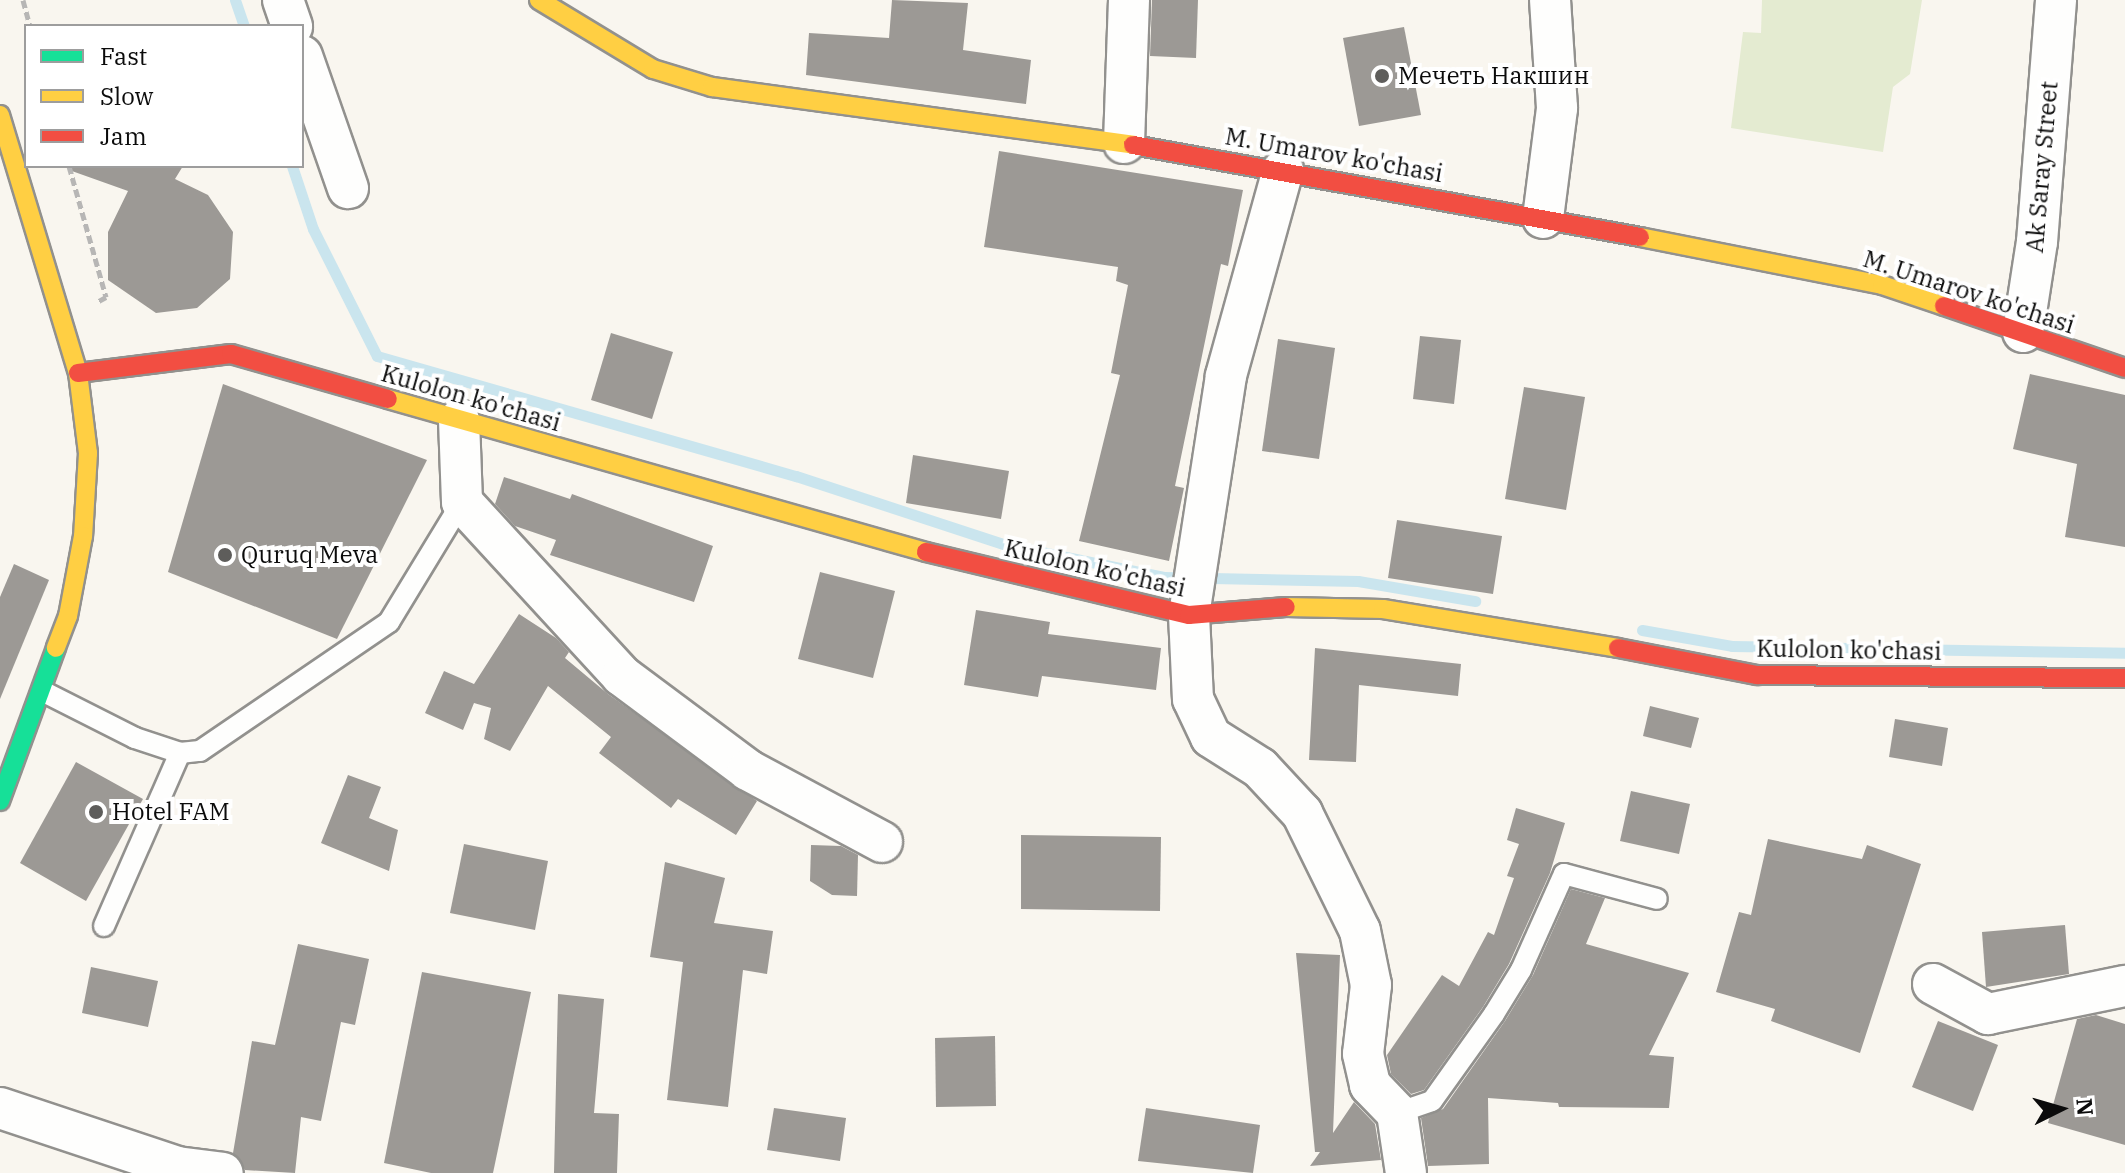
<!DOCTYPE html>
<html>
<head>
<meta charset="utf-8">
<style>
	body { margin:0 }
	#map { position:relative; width:2125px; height:1173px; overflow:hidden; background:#f9f6ef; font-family:"IBM Plex Serif",serif }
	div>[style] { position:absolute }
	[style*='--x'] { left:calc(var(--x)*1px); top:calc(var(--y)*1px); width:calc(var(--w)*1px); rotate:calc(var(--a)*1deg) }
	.green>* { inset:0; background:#e4ebd1 }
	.stream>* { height:11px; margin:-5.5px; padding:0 5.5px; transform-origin:5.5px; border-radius:5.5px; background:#cae5ee }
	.building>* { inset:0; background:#9c9995 }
	.path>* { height:5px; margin-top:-2.5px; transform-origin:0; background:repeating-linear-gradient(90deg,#b7b6b5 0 8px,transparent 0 12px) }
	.roads { filter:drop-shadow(2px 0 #92918e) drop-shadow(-2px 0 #92918e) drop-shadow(0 2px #92918e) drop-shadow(0 -2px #92918e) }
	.lane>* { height:20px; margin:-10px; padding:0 10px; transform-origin:10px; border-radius:10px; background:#fefefd }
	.street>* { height:40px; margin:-20px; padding:0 20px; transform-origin:20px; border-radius:20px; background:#fefefd }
	.fast>* { height:18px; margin:-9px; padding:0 9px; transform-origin:9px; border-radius:9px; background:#16e098 }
	.slow>* { height:18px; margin:-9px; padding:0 9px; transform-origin:9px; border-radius:9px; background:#ffcf43 }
	.jam>* { height:18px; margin:-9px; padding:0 9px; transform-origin:9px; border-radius:9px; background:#f24e42 }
	.dots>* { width:22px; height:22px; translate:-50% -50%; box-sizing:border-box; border:4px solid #fff; border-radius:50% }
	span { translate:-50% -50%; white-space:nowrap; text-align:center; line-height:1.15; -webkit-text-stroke:8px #fff; paint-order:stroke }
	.poi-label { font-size:24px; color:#0b0b0b }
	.left { translate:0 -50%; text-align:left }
	.street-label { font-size:24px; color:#0b0b0b }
	.legend { position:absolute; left:24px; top:24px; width:280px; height:144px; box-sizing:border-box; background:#fff; border:2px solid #9d9d9d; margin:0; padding:10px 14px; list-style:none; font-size:24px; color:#0b0b0b }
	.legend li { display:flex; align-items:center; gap:16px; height:40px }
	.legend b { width:40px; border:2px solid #9d9d9d }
	.north { position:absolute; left:2021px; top:1069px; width:80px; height:80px; -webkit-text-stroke:6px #fff; paint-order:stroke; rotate:85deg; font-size:22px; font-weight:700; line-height:32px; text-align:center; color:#0b0b0b }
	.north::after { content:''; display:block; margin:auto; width:28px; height:36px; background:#0b0b0b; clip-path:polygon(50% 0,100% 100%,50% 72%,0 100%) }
</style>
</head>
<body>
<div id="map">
	<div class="green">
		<div style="clip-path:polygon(1762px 0,1922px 0,1910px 74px,1893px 87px,1883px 152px,1731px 128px,1743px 32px,1761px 33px)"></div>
	</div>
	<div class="stream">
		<div style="--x:235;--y:0;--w:28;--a:71"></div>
		<div style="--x:292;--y:166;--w:66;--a:71.6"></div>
		<div style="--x:313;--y:229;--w:142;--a:63.3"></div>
		<div style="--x:377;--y:356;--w:436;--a:16"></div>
		<div style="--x:796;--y:476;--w:218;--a:18.2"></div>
		<div style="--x:1003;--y:544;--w:164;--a:11.6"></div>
		<div style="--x:1164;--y:577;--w:194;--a:1.2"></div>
		<div style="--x:1358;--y:581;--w:119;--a:9.7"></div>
		<div style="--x:1642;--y:630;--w:91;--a:10.1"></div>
		<div style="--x:1732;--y:646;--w:393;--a:1"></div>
	</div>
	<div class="building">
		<div style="clip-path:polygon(892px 0,968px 3px,963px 50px,1031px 60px,1026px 104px,806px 75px,809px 33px,889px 38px)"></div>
		<div style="clip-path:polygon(1152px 0,1198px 0,1196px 58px,1150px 56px)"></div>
		<div style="clip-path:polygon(1404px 27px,1421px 115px,1359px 126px,1343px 38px)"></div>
		<div style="clip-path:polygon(999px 151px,1243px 190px,1228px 266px,1221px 264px,1175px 486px,1184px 488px,1169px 561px,1079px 541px,1120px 375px,1111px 373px,1128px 285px,1116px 281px,1118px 267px,984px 247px)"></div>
		<div style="clip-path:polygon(70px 166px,183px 166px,175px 179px,208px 195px,233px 232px,230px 279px,197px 308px,156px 313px,108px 280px,108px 232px,128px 191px,69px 170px)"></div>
		<div style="clip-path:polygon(611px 333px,673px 352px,652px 419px,591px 400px)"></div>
		<div style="clip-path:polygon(1420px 336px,1461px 340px,1454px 404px,1413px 399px)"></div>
		<div style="clip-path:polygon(1278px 339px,1335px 348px,1319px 459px,1262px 451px)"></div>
		<div style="clip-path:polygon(2030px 374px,2125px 395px,2125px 547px,2065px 537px,2077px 464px,2013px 449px)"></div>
		<div style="clip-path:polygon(223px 384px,427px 460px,337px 639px,168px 572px)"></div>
		<div style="clip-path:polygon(1524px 387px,1585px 397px,1566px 510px,1505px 499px)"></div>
		<div style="clip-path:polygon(913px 455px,1009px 471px,1001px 519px,906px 503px)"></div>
		<div style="clip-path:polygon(504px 477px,570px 499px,572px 494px,713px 546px,694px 602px,550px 555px,556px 540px,515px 526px,495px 504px)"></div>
		<div style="clip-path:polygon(1397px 520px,1502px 536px,1493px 594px,1388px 578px)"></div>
		<div style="clip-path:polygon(14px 564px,49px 580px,0 699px,0 597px)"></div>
		<div style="clip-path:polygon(820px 572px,895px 591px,873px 678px,798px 659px)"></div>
		<div style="clip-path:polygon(976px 610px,1050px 622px,1048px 634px,1161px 648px,1156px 690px,1042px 676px,1038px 697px,964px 685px)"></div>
		<div style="clip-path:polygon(519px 614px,556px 638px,569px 652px,565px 658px,608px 694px,757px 801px,736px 835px,678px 799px,671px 808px,599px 753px,611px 737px,548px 686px,510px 751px,484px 739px,491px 708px,474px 703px,463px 730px,425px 713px,444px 671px,474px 684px)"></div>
		<div style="clip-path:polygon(1315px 648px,1461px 664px,1458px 696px,1359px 685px,1356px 762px,1309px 760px)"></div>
		<div style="clip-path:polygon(1650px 706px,1699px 718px,1691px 748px,1643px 736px)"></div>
		<div style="clip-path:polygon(1895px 719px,1948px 728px,1942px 766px,1889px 757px)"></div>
		<div style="clip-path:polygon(76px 762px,143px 799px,86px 901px,20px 863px)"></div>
		<div style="clip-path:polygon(348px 775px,381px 787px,369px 818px,398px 830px,389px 871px,321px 843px)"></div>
		<div style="clip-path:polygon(1631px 791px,1690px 804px,1679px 854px,1620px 841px)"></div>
		<div style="clip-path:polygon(1516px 808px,1565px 823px,1550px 873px,1509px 964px,1483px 1007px,1424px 1090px,1411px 1094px,1391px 1074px,1387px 1055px,1442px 975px,1459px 986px,1488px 932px,1494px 935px,1514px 878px,1507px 876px,1519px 844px,1507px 840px)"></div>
		<div style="clip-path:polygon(1021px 835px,1161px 837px,1160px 911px,1021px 909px)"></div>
		<div style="clip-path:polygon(1768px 839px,1862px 859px,1867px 845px,1921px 864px,1860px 1053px,1771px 1021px,1775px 1009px,1716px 992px,1739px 912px,1751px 915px)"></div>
		<div style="clip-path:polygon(464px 844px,548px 861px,535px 930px,450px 913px)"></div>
		<div style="clip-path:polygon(811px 845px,841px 846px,858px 855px,857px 896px,832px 895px,810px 881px)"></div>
		<div style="clip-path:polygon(665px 862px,725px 878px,714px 923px,773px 931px,767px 974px,743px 970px,728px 1107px,667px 1100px,683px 962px,650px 957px)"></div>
		<div style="clip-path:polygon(1571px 889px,1605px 898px,1586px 944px,1689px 973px,1649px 1055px,1674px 1057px,1669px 1108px,1559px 1107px,1558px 1103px,1488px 1098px,1489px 1164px,1428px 1166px,1421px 1118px,1443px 1109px,1505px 1021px,1533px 975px)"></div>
		<div style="clip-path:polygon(2065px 925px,2069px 974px,1986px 987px,1982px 932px)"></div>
		<div style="clip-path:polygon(298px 944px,369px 959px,355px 1025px,341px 1022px,321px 1121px,301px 1117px,295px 1173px,245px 1170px,233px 1153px,252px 1041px,275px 1045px)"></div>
		<div style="clip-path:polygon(1296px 953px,1340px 955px,1333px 1133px,1354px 1102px,1375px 1124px,1381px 1160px,1310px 1166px,1320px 1152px,1315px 1152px)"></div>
		<div style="clip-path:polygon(91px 967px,158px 981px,148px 1027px,82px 1013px)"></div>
		<div style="clip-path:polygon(422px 972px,531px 992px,493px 1173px,431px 1173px,384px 1163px)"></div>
		<div style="clip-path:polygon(558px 994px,604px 999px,594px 1113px,619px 1114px,617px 1173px,554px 1173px)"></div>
		<div style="clip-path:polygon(2096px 1015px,2125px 1024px,2125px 1145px,2048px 1123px,2077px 1019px)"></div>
		<div style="clip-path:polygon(1938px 1021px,1998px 1045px,1973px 1111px,1912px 1087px)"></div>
		<div style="clip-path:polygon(995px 1036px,996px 1106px,936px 1107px,935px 1038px)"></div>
		<div style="clip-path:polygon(774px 1108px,846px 1118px,840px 1161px,767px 1150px)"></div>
		<div style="clip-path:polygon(1146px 1108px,1260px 1125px,1253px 1173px,1138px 1161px)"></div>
	</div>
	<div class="path">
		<div style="--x:23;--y:0;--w:27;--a:75"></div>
		<div style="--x:69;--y:166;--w:136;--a:74.2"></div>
		<div style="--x:106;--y:297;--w:10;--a:151"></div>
	</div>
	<div class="roads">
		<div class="lane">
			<div style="--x:44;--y:692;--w:102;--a:26.8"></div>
			<div style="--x:135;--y:738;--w:47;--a:18.4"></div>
			<div style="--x:180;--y:753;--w:20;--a:-6"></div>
			<div style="--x:200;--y:751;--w:229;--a:-34.3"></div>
			<div style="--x:389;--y:622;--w:140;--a:-58.7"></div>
			<div style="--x:104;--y:926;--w:189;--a:-66.3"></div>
			<div style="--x:1397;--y:1113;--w:37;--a:-19"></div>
			<div style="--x:1432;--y:1101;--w:107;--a:-54.5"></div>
			<div style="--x:1494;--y:1014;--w:52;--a:-58.5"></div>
			<div style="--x:1521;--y:970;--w:105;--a:-65.9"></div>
			<div style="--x:1564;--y:874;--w:96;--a:15"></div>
		</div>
		<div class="street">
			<div style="--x:283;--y:0;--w:28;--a:71"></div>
			<div style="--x:302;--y:56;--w:140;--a:70.8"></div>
			<div style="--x:1124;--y:143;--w:143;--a:-88"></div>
			<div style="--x:1283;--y:170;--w:214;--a:105.5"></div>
			<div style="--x:1226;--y:376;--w:242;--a:98.8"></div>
			<div style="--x:1189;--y:615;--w:84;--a:87.3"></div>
			<div style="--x:1193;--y:699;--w:42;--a:64.7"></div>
			<div style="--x:1211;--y:737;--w:58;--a:32.3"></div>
			<div style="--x:1260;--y:768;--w:62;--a:47"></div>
			<div style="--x:1302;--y:813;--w:131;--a:63.8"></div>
			<div style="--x:1360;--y:931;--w:55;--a:78.5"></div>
			<div style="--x:1371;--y:985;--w:69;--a:96.6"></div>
			<div style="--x:1363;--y:1054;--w:32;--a:77"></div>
			<div style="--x:1370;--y:1085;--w:39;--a:46"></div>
			<div style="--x:1397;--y:1113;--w:61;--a:81.5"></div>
			<div style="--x:1543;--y:218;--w:111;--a:-82.7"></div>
			<div style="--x:1557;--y:108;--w:108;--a:-93.7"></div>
			<div style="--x:2023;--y:332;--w:91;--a:-81.2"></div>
			<div style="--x:2037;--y:242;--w:243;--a:-85.5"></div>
			<div style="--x:459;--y:420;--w:82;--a:87.9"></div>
			<div style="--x:462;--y:502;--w:236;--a:47.4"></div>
			<div style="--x:622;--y:676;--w:157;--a:36.7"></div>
			<div style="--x:748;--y:770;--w:152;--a:28.2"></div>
			<div style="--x:1933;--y:984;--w:63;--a:28.6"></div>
			<div style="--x:1988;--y:1014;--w:140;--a:-11.6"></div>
			<div style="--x:0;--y:1108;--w:187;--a:18.4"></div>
			<div style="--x:177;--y:1167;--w:46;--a:7.4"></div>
		</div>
		<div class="fast">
			<div style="--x:0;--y:801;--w:163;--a:-69.9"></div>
		</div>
		<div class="slow">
			<div style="--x:539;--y:0;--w:133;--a:31.2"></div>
			<div style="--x:653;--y:69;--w:62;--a:17"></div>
			<div style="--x:712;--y:87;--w:425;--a:7.8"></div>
			<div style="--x:0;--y:115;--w:270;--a:73.2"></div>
			<div style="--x:78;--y:373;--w:81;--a:82.9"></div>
			<div style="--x:88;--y:453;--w:83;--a:93.4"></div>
			<div style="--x:83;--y:536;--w:81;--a:100.6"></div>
			<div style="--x:68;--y:616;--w:34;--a:111"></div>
			<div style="--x:1640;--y:237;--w:247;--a:11.2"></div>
			<div style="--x:1882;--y:285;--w:65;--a:18.7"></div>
			<div style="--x:388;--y:399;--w:559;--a:15.88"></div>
			<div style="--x:1286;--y:607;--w:97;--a:1.2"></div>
			<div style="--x:1383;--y:609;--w:238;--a:9.4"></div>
		</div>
		<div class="jam">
			<div style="--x:1133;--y:145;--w:515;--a:10.28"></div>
			<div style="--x:1944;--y:306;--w:191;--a:18.9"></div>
			<div style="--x:78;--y:373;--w:154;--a:-7.1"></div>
			<div style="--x:231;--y:354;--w:163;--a:16"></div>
			<div style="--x:926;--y:552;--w:270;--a:13.5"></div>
			<div style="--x:1189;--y:615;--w:97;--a:-4.7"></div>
			<div style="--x:1618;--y:648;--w:142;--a:11"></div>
			<div style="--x:1757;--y:675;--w:368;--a:0.5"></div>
		</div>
	</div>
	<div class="dots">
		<div style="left:1382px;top:76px;background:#5e5d5b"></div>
		<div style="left:225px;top:555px;background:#5e5d5b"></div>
		<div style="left:96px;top:812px;background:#5e5d5b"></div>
	</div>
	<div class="poi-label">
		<span class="left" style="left:1398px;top:76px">Мечеть Накшин</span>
		<span class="left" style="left:241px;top:555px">Quruq Meva</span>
		<span class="left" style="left:112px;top:812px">Hotel FAM</span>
	</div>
	<div class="street-label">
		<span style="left:1334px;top:155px;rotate:10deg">M. Umarov ko'chasi</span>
		<span style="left:2042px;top:167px;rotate:-85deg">Ak Saray Street</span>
		<span style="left:1969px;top:292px;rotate:18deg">M. Umarov ko'chasi</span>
		<span style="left:471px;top:398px;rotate:16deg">Kulolon ko'chasi</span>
		<span style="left:1095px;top:568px;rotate:13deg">Kulolon ko'chasi</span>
		<span style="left:1849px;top:650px;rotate:1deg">Kulolon ko'chasi</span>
	</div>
	<ul class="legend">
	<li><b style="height:10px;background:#16e098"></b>Fast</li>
	<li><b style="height:10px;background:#ffcf43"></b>Slow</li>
	<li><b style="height:10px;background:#f24e42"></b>Jam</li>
	</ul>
	<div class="north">N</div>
</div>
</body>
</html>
